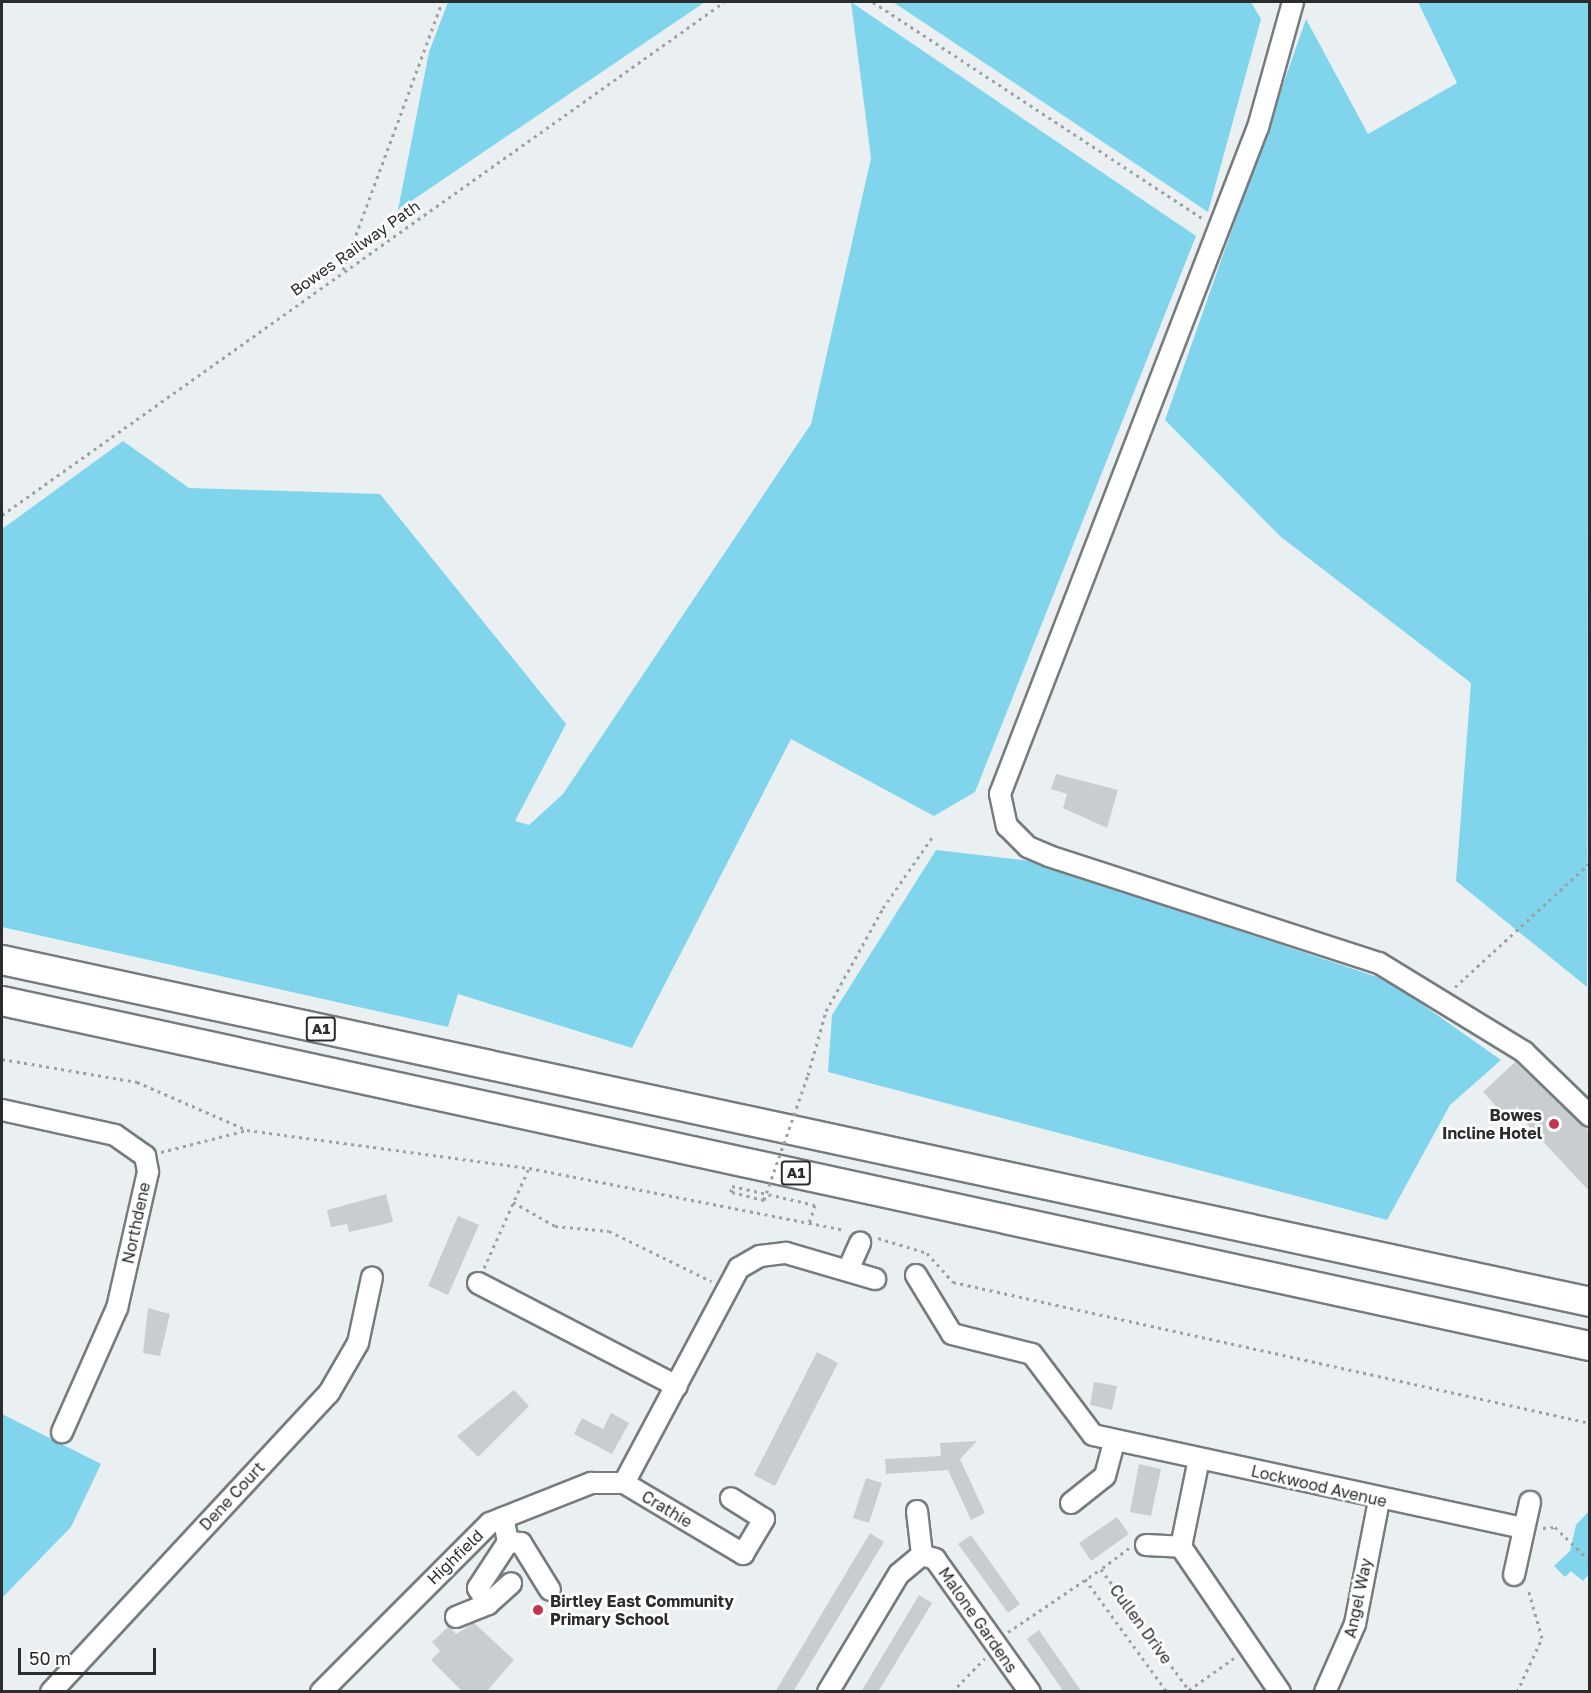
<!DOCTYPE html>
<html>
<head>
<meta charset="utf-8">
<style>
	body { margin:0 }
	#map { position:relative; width:1591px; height:1693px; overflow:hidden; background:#eaf0f2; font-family:"Golos Text",sans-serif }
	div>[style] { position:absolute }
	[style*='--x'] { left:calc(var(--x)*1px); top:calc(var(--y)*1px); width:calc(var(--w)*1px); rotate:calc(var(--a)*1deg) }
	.green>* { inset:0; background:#80d5ed }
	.building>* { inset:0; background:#c8ced0 }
	.path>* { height:3px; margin-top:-1.5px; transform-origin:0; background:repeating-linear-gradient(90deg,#9da1a3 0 3px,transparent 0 7.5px) }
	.roads { filter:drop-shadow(2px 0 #767c7e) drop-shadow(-2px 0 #767c7e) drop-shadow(0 2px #767c7e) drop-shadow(0 -2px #767c7e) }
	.minor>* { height:20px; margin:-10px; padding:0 10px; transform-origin:10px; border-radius:10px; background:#fff }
	.highway>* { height:28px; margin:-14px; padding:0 14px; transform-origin:14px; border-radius:14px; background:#fff }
	.path-bridge>* { height:3px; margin-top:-1.5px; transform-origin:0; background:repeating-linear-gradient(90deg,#9da1a3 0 3px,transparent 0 7.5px) }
	.dots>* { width:16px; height:16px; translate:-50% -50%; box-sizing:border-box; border:3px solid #fff; border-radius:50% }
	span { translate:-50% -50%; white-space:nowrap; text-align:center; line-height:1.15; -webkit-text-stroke:5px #fff; paint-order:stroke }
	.shield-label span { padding:2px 4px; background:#fff; border:2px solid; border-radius:4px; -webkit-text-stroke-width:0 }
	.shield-label { font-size:15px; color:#2a2c2d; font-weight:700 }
	.street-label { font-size:16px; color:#2a2c2d }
	.poi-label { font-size:16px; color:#2a2c2d; font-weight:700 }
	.right { translate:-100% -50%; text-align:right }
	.left { translate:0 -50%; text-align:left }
	.frame { position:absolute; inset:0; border:3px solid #2a2c2d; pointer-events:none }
	.scale { position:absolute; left:18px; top:1648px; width:138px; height:27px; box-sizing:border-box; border:3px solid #2a2c2d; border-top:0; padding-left:8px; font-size:18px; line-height:21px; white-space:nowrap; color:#2a2c2d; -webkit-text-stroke:4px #fff; paint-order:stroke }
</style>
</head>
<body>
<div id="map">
	<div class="green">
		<div style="clip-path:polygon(448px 2px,705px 2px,398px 210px,429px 52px)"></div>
		<div style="clip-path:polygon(851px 2px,1196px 236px,975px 792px,934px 816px,791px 739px,632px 1048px,458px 994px,448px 1027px,2px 927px,2px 529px,123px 441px,189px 488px,380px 494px,566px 724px,515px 821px,529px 825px,563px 794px,811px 424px,871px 158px)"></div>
		<div style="clip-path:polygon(893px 2px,1251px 2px,1261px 19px,1208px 212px)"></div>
		<div style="clip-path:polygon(1418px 2px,1589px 2px,1587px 987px,1456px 881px,1471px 683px,1281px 537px,1165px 420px,1306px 19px,1368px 134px,1457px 83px)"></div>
		<div style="clip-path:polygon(936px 850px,1031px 861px,1389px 981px,1501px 1060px,1450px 1105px,1387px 1220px,828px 1072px,832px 1015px)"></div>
		<div style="clip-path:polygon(2px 1414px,101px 1464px,71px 1527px,2px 1598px)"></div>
		<div style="clip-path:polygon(1588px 1512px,1589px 1574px,1583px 1581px,1571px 1571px,1565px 1577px,1554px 1566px,1570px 1551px,1576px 1525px)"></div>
	</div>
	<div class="building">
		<div style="clip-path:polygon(1056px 774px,1118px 790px,1107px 828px,1063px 808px,1067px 794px,1051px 789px)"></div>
		<div style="clip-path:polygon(1515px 1062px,1590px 1132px,1590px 1192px,1512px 1108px,1505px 1116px,1483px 1092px)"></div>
		<div style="clip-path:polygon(386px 1194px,393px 1222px,349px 1232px,347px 1224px,331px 1227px,327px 1210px)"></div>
		<div style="clip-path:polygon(458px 1216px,479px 1225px,448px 1295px,428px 1286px)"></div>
		<div style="clip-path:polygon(148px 1308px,170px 1314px,160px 1356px,143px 1353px)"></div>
		<div style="clip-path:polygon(817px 1352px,838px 1363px,775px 1486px,754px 1475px)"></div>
		<div style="clip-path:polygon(1094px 1382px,1117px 1386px,1112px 1410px,1090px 1405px)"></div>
		<div style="clip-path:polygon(514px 1390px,529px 1406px,478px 1457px,457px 1436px)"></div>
		<div style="clip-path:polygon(611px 1413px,629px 1423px,612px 1454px,574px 1434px,582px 1418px,603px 1429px)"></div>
		<div style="clip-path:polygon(977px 1441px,960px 1459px,985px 1513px,971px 1520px,948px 1470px,886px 1474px,885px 1459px,941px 1456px,940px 1443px)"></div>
		<div style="clip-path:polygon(1139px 1464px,1161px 1469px,1151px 1516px,1130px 1512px)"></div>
		<div style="clip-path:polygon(866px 1478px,882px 1483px,869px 1523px,853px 1518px)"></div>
		<div style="clip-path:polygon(1117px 1517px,1129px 1534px,1091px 1561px,1079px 1543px)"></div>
		<div style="clip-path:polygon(870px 1533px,884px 1542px,793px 1692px,775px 1692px)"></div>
		<div style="clip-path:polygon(971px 1535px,1020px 1604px,1008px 1613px,958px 1544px)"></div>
		<div style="clip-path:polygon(919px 1595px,932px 1603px,878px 1692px,861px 1692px)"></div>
		<div style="clip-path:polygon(474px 1623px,514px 1660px,486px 1692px,463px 1692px,431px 1660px,440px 1651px,432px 1642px,449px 1626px,456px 1634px)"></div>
		<div style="clip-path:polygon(1039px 1630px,1063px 1665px,1082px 1692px,1064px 1692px,1027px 1639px)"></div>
	</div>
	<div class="path">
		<div style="--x:873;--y:2;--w:394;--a:33.3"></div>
		<div style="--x:343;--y:270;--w:286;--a:-69.7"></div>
		<div style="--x:2;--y:515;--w:886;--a:-35.39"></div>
		<div style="--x:1455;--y:987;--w:183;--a:-42.6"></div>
		<div style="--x:2;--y:1059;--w:137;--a:9.7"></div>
		<div style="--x:137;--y:1082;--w:118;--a:23.5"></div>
		<div style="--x:808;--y:1075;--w:66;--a:-74.3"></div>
		<div style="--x:826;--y:1011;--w:118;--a:-61"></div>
		<div style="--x:883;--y:908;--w:88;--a:-55.2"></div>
		<div style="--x:161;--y:1152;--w:89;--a:-14.3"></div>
		<div style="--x:247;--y:1130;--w:285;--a:7.7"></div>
		<div style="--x:529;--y:1168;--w:322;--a:11.1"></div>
		<div style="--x:764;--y:1200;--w:34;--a:-166"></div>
		<div style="--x:731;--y:1192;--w:6;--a:-81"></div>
		<div style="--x:732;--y:1186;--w:85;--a:12.9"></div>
		<div style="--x:815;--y:1205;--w:19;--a:108"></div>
		<div style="--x:513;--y:1202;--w:48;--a:29.7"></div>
		<div style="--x:555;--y:1226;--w:54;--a:5.3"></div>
		<div style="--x:609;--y:1231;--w:114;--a:26.1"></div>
		<div style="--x:878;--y:1238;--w:51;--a:17"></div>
		<div style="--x:927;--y:1253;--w:39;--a:48"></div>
		<div style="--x:953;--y:1282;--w:652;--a:12.48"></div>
		<div style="--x:484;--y:1268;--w:110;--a:-65.8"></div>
		<div style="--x:1543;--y:1528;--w:12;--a:-5"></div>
		<div style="--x:1555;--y:1527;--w:49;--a:44.2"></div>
		<div style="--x:1129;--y:1548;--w:35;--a:143"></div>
		<div style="--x:1101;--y:1569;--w:150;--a:54"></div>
		<div style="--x:1189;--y:1690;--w:55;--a:-35.4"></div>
		<div style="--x:1085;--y:1579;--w:140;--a:54"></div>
		<div style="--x:1008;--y:1632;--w:112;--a:-34.1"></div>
		<div style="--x:952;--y:1692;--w:47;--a:-45.9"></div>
		<div style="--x:1517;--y:1692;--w:60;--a:-65.2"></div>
		<div style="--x:1542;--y:1638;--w:51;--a:-105.9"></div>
	</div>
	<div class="roads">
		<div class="minor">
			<div style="--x:1293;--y:2;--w:130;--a:105.6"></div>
			<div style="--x:1258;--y:127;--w:715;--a:111.15"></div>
			<div style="--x:1000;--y:794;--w:33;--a:78"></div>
			<div style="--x:1007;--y:826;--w:30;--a:45"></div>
			<div style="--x:1028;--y:847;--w:23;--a:23"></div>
			<div style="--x:1049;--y:856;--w:347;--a:18"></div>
			<div style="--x:1379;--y:963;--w:170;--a:31.5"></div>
			<div style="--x:1524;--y:1052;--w:92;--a:44.1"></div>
			<div style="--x:2;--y:1110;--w:116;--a:12.5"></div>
			<div style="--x:115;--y:1135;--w:37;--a:35"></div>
			<div style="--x:145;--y:1156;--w:16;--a:79"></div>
			<div style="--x:148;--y:1172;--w:139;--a:102.8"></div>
			<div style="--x:117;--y:1308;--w:136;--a:113.9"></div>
			<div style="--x:848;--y:1270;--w:30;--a:-66"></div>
			<div style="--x:916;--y:1275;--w:69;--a:58.6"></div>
			<div style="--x:952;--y:1334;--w:82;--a:14"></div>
			<div style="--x:1032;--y:1354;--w:101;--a:53"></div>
			<div style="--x:1093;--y:1435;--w:441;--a:12.2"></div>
			<div style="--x:478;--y:1283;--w:224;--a:27.4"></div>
			<div style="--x:1199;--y:1459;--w:90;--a:101.6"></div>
			<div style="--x:1181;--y:1547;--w:176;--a:55.7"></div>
			<div style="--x:624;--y:1483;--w:244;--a:-61.9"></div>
			<div style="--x:739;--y:1268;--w:24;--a:-30"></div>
			<div style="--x:760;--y:1256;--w:26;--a:-7"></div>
			<div style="--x:786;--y:1253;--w:93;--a:16.3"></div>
			<div style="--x:624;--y:1483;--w:139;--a:30.8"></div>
			<div style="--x:743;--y:1554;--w:41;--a:-59"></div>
			<div style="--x:764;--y:1519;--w:39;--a:-148"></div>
			<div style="--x:1071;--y:1503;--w:43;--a:-38.5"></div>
			<div style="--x:1105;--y:1476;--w:35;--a:-75"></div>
			<div style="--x:917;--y:1511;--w:44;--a:83.5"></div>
			<div style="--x:508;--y:1542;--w:13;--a:4"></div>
			<div style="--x:521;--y:1543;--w:55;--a:58.3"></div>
			<div style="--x:1146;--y:1545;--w:35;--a:3"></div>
			<div style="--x:1514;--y:1575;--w:75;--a:-77.6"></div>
			<div style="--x:488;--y:1604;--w:19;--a:-122"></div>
			<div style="--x:478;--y:1588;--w:55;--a:-56.9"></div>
			<div style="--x:508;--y:1542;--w:25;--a:-101"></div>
			<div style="--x:456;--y:1617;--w:35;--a:-22"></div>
			<div style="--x:488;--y:1604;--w:31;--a:-42"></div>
			<div style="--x:51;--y:1692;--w:408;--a:-47.1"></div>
			<div style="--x:329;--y:1393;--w:58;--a:-59.9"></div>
			<div style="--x:358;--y:1343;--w:67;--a:-78"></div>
			<div style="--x:321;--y:1692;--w:239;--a:-45"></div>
			<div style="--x:490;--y:1523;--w:109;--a:-21.6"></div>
			<div style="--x:591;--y:1483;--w:33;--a:0"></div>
			<div style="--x:828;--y:1692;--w:138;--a:-59"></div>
			<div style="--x:899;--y:1574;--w:30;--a:-40"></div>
			<div style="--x:922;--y:1555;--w:14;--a:17"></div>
			<div style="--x:935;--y:1559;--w:163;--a:54.5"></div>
			<div style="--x:1325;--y:1692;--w:74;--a:-66.2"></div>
			<div style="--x:1355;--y:1624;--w:126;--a:-79"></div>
		</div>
		<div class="highway">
			<div style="--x:2;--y:960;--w:1624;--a:12.15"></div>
			<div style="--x:2;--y:1001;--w:1625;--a:12.26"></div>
		</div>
	</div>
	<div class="path-bridge">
		<div style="--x:764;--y:1200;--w:133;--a:-70.6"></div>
	</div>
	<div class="dots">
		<div style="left:1554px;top:1124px;background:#c5354e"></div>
		<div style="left:538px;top:1610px;background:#c5354e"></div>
	</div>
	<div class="shield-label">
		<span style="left:321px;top:1029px">A1</span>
		<span style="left:796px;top:1173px">A1</span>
	</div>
	<div class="street-label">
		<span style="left:355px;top:248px;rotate:-35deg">Bowes Railway Path</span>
		<span style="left:136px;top:1223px;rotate:-78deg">Northdene</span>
		<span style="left:1319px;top:1486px;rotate:13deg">Lockwood Avenue</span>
		<span style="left:232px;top:1496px;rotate:-47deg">Dene Court</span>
		<span style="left:667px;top:1509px;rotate:31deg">Crathie</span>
		<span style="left:455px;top:1557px;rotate:-44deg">Highfield</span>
		<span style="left:1358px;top:1598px;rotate:-78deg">Angel Way</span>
		<span style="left:978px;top:1620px;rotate:55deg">Malone Gardens</span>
		<span style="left:1141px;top:1624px;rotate:54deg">Cullen Drive</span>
	</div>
	<div class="poi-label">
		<span class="right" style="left:1542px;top:1124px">Bowes<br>Incline Hotel</span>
		<span class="left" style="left:550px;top:1610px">Birtley East Community<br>Primary School</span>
	</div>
	<div class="frame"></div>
	<div class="scale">50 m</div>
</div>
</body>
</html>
